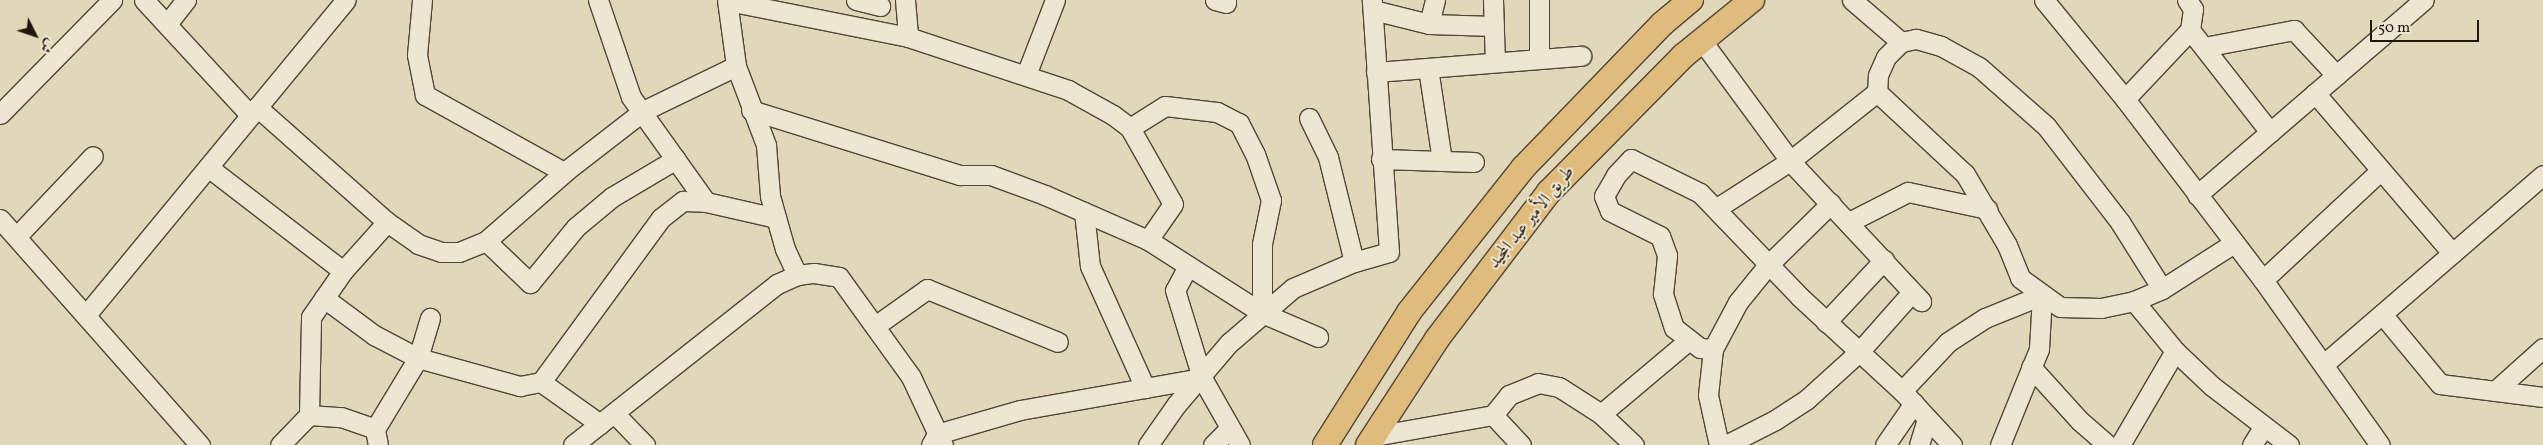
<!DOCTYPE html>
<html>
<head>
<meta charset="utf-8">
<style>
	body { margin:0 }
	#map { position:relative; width:2543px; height:445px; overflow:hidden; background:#e1d8b9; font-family:Vollkorn,Amiri,serif }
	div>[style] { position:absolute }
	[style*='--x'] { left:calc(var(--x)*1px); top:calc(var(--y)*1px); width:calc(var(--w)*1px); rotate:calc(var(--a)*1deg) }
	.roads { filter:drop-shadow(1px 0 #51463a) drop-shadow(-1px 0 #51463a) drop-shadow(0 1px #51463a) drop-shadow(0 -1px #51463a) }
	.minor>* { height:19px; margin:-9.5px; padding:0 9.5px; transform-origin:9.5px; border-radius:9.5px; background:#ece6d2 }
	.major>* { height:24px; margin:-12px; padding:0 12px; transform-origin:12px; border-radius:12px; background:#e0bc7c }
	span { translate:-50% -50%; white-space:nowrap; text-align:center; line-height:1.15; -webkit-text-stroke:4px #ece6d2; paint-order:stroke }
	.street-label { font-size:18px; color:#21160f }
	.north { position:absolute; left:10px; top:10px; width:50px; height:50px; -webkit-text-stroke:4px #ece6d2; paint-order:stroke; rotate:131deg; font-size:14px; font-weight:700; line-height:20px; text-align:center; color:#21160f }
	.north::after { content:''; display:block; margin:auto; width:18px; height:22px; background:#21160f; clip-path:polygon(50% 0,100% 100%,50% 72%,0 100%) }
	.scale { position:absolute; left:2370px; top:20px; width:109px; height:22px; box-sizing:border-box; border:2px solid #21160f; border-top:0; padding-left:6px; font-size:15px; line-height:18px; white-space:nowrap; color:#21160f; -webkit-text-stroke:4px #ece6d2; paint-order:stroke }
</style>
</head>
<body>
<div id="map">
	<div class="roads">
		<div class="minor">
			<div style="--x:144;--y:0;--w:156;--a:47.3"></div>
			<div style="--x:422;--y:0;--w:55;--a:95.2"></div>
			<div style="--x:417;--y:55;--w:41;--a:78.7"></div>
			<div style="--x:425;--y:95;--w:159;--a:29"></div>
			<div style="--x:598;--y:0;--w:102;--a:71.2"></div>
			<div style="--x:631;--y:97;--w:129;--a:54.5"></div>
			<div style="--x:727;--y:0;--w:67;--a:82.2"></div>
			<div style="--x:736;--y:66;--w:85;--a:69.2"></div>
			<div style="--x:766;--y:145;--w:51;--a:85.5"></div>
			<div style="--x:770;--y:196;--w:55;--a:74.2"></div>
			<div style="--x:785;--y:249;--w:29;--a:65"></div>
			<div style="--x:856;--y:0;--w:25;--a:14"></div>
			<div style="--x:905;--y:0;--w:37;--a:85"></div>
			<div style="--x:1215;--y:0;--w:11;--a:15"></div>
			<div style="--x:1226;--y:3;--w:3;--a:-90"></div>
			<div style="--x:1493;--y:0;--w:62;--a:88.2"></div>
			<div style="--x:1539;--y:0;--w:58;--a:90"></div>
			<div style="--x:1852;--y:0;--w:65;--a:40.6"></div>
			<div style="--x:2044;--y:0;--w:128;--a:50.7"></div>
			<div style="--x:2125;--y:99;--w:228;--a:52.7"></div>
			<div style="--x:2263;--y:280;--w:202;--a:54.7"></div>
			<div style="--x:2187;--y:0;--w:11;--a:56"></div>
			<div style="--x:2193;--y:9;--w:21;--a:98"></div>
			<div style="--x:728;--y:1;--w:184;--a:11.3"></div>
			<div style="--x:908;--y:37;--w:169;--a:18.3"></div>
			<div style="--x:1068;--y:90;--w:51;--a:29.1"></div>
			<div style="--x:1113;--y:115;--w:21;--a:37"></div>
			<div style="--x:1130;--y:128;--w:87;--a:60.5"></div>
			<div style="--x:1173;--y:204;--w:44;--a:124.8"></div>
			<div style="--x:1373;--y:10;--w:58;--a:14"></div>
			<div style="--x:1429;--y:24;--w:65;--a:1.8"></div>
			<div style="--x:167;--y:24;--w:31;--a:-52"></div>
			<div style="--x:1429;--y:24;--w:25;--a:-76"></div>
			<div style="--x:1702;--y:41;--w:149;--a:53.7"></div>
			<div style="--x:1790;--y:161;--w:192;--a:46.9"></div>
			<div style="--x:2204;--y:47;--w:92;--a:-10.7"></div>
			<div style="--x:2294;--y:30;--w:62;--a:47"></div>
			<div style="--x:1428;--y:68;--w:94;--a:81.4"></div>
			<div style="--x:1376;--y:72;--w:206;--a:-4.5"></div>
			<div style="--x:1026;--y:75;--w:80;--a:-68.9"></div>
			<div style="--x:2315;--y:93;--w:211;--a:49.4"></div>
			<div style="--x:2125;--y:99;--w:95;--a:-46.7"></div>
			<div style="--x:2190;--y:30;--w:130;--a:51.9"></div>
			<div style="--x:257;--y:107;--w:174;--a:41.5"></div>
			<div style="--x:387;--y:222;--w:38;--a:35"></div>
			<div style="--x:418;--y:244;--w:24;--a:19"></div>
			<div style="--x:441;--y:252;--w:18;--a:0"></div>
			<div style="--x:459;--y:252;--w:29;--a:-22"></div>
			<div style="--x:486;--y:241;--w:108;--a:-41.2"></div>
			<div style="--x:567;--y:170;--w:96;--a:-37.8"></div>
			<div style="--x:643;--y:111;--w:103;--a:-25.8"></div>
			<div style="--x:751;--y:110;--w:219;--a:17.3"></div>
			<div style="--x:960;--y:175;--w:31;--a:0"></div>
			<div style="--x:991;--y:175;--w:58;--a:20.3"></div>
			<div style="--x:1045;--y:195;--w:112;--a:23.6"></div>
			<div style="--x:1148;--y:240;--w:135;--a:32.6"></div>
			<div style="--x:1262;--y:313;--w:61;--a:23.2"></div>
			<div style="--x:0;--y:114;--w:160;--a:-45.5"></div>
			<div style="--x:1309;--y:118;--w:43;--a:64"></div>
			<div style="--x:1328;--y:157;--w:108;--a:76.1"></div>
			<div style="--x:1130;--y:128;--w:41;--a:-32.2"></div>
			<div style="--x:1165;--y:106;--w:52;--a:6.6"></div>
			<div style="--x:1217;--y:112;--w:25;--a:27"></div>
			<div style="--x:1239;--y:123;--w:35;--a:63"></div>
			<div style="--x:1255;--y:154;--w:49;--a:70.8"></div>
			<div style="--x:1271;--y:200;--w:45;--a:101.6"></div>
			<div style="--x:1262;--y:244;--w:69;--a:90"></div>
			<div style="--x:1381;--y:159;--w:93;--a:1.8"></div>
			<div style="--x:208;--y:167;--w:170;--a:37.6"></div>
			<div style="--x:2197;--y:195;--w:299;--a:-40.7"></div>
			<div style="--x:1717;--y:208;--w:87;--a:-32.8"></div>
			<div style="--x:1790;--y:161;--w:111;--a:-38.4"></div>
			<div style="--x:1084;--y:212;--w:54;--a:83.7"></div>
			<div style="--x:1090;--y:266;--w:134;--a:65.7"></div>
			<div style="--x:0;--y:219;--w:302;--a:48.5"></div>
			<div style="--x:1849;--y:222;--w:66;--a:-27"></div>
			<div style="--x:1908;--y:192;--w:81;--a:12.1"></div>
			<div style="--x:17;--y:236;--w:110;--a:-46.5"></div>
			<div style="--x:486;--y:241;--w:61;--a:43.7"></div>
			<div style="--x:530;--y:283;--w:72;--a:-50.6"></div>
			<div style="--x:576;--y:227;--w:47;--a:-39.8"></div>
			<div style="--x:612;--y:197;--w:74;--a:-30.7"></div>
			<div style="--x:1188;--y:266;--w:27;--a:118"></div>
			<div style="--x:1175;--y:290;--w:92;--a:72.9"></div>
			<div style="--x:1202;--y:378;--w:77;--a:60.4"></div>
			<div style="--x:2263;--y:280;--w:161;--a:-43"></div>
			<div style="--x:2162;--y:289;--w:79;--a:-122.1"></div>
			<div style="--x:2120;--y:222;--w:121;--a:-127.6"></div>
			<div style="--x:2046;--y:126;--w:89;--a:-138.6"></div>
			<div style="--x:1979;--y:67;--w:43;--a:-151.1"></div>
			<div style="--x:1941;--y:46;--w:26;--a:-164"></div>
			<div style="--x:1916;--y:39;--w:15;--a:169"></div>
			<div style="--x:1901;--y:42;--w:21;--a:135"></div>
			<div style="--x:1886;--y:57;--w:20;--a:114"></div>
			<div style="--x:1878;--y:75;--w:17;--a:93"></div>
			<div style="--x:1877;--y:92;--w:120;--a:43"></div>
			<div style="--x:1965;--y:174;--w:82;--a:59.4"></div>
			<div style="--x:2007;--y:245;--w:35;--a:68"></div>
			<div style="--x:2020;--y:278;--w:49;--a:35.9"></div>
			<div style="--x:2060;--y:307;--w:41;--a:1.4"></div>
			<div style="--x:2101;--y:308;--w:34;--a:-12"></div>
			<div style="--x:2134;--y:301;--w:30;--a:-23"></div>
			<div style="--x:2162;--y:289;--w:85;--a:-32.6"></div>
			<div style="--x:324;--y:298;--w:62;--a:36.5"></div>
			<div style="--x:374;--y:335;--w:50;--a:27.6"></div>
			<div style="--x:418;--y:358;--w:106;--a:15.4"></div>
			<div style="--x:520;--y:386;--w:21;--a:-11"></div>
			<div style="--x:2134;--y:301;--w:65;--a:50.6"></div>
			<div style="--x:2175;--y:351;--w:51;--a:43.4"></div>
			<div style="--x:2212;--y:386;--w:97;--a:37.5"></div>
			<div style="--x:2382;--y:314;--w:91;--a:50.4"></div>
			<div style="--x:2440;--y:384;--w:104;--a:7.2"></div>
			<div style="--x:86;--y:315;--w:408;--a:-50.5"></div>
			<div style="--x:1826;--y:322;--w:85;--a:-46.9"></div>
			<div style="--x:875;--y:326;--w:64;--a:-35.4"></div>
			<div style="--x:927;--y:289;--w:141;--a:22"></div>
			<div style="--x:1713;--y:349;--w:13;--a:-176"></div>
			<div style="--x:1700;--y:348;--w:33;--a:-142"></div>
			<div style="--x:1674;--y:328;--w:36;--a:-108"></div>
			<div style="--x:1663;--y:294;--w:39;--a:-84"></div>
			<div style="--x:1667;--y:255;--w:20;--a:-110"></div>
			<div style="--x:1660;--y:236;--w:56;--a:-153.4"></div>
			<div style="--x:1610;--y:211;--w:16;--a:-112"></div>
			<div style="--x:1604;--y:196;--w:24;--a:-60"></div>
			<div style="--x:1616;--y:175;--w:22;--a:-47"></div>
			<div style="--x:1631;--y:159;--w:77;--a:26.2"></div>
			<div style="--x:1700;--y:193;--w:144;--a:46.1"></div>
			<div style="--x:1800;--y:297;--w:139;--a:42.7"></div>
			<div style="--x:1902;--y:391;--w:74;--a:47.2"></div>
			<div style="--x:2324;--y:364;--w:289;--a:-40.8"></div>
			<div style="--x:2031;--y:367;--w:73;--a:47.8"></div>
			<div style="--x:2080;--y:421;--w:37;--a:41"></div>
			<div style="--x:1902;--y:391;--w:67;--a:-46.8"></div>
			<div style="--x:1948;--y:342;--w:44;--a:-33"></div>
			<div style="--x:1985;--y:318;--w:61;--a:-22"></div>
			<div style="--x:2042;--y:295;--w:54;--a:93.2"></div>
			<div style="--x:2039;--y:349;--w:104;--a:112.1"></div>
			<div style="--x:2495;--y:391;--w:64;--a:-41.9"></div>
			<div style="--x:614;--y:413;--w:45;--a:45.9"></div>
			<div style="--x:1601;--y:414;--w:115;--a:-40.1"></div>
			<div style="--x:309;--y:415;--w:98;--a:-88.8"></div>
			<div style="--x:311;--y:317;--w:56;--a:-55.2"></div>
			<div style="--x:343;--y:271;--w:66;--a:-48.1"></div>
			<div style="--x:1493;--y:415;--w:26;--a:-51"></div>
			<div style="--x:1509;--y:395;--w:31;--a:-22"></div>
			<div style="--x:1538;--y:383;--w:21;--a:11"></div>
			<div style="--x:1559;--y:387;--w:50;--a:32.7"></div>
			<div style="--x:1601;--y:414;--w:45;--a:43.2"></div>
			<div style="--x:600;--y:424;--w:72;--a:-144.6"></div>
			<div style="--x:541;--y:382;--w:203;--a:-53.8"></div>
			<div style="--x:661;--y:218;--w:28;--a:-38"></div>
			<div style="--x:683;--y:201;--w:23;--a:2"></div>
			<div style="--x:706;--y:202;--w:72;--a:12.9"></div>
			<div style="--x:1374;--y:436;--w:121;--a:-10"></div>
			<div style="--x:1493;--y:415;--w:41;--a:47"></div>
			<div style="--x:280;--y:445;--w:42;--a:-46"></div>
			<div style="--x:309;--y:415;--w:32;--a:4"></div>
			<div style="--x:341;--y:417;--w:36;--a:19"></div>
			<div style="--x:378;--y:445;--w:16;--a:-101"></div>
			<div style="--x:375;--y:429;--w:83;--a:-58.8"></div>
			<div style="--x:418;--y:358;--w:42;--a:-73.3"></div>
			<div style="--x:573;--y:445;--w:260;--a:-38.3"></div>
			<div style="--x:777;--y:284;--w:22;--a:-24"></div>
			<div style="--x:797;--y:275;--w:17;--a:-7"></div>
			<div style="--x:814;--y:273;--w:25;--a:9"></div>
			<div style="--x:839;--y:277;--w:123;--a:54.2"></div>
			<div style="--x:911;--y:377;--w:75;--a:64.8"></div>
			<div style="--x:931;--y:445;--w:13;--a:-61"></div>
			<div style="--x:937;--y:434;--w:86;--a:-16.1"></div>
			<div style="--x:1020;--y:410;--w:185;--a:-10"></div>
			<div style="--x:1148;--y:445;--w:49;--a:-55"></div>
			<div style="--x:1176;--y:405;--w:82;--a:-49.5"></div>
			<div style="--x:1229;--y:343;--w:84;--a:-40.7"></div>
			<div style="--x:1293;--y:288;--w:66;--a:-23.1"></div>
			<div style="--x:1354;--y:262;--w:36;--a:-16"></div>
			<div style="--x:1389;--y:252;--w:253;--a:-93.9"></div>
			<div style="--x:1213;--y:445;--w:24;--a:-45"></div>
			<div style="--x:1719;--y:445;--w:51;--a:-102.4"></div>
			<div style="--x:1708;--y:395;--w:46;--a:-83.8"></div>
			<div style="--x:1713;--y:349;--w:53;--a:-62"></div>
			<div style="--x:1738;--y:302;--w:48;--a:-51"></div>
			<div style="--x:1768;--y:265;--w:88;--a:-44.5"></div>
			<div style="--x:1726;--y:445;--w:55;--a:-27"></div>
			<div style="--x:1775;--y:420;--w:38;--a:-33"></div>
			<div style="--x:1807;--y:399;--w:70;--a:-42.1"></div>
			<div style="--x:1859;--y:352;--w:80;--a:-48.5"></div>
			<div style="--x:1885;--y:445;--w:51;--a:-55.4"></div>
			<div style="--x:1919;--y:445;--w:27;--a:-73"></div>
			<div style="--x:2120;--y:445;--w:109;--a:-59.7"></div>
			<div style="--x:2252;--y:445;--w:22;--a:-58"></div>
		</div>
		<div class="major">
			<div style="--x:1325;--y:445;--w:157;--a:-57.7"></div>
			<div style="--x:1409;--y:312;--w:184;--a:-51.6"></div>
			<div style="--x:1523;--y:168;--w:200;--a:-46"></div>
			<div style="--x:1662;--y:24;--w:38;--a:-40"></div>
			<div style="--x:1368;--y:445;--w:126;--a:-56.9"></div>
			<div style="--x:1437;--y:339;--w:185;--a:-52.7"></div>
			<div style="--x:1549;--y:192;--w:191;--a:-45.4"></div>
			<div style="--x:1683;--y:56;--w:89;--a:-39.1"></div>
		</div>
	</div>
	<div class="street-label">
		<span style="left:1532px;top:218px;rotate:-51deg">طريق الأمير عبد المجيد</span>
	</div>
	<div class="north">ش</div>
	<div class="scale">50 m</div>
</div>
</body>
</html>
